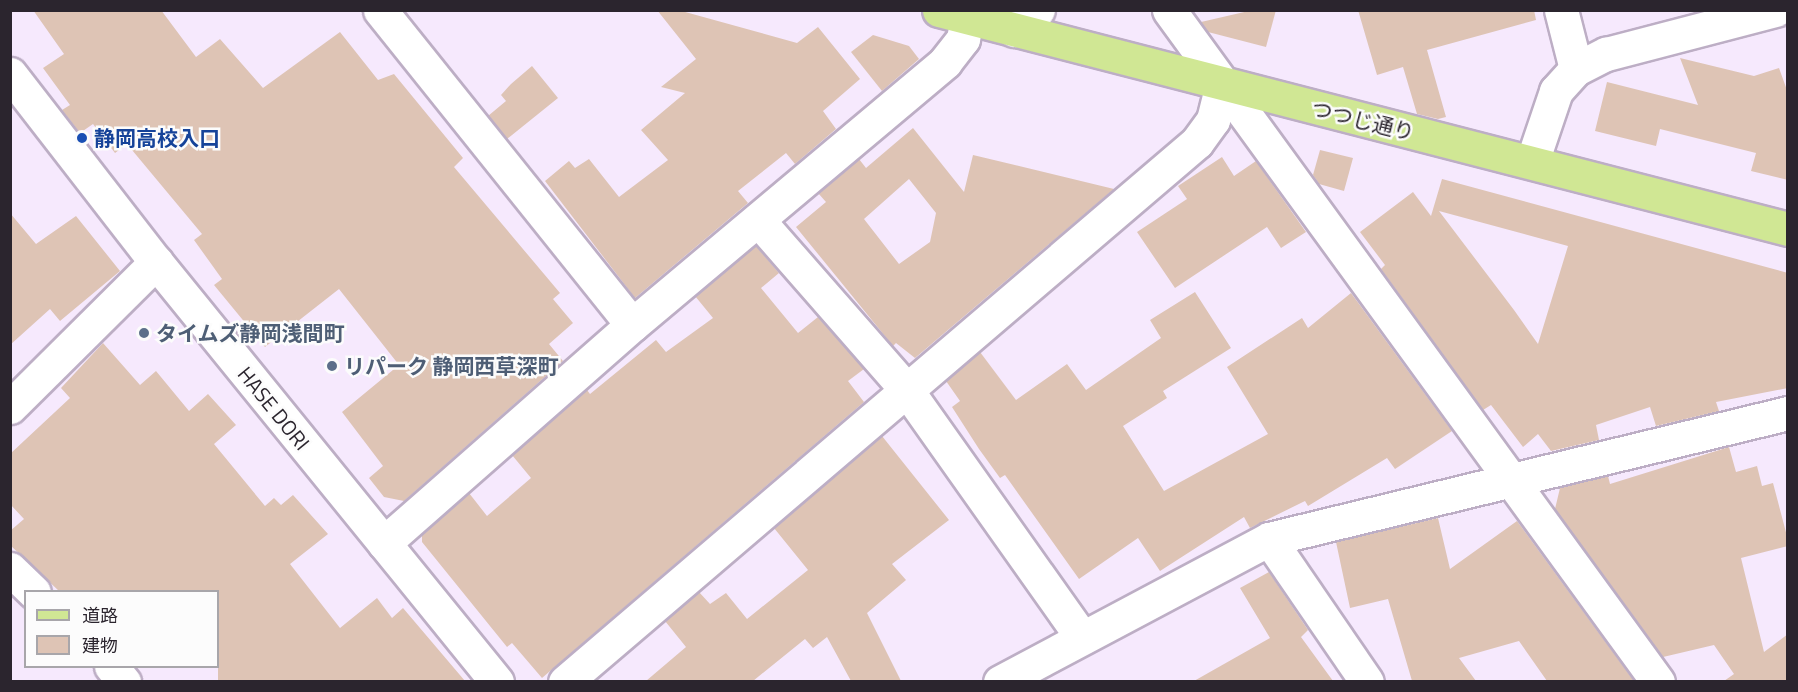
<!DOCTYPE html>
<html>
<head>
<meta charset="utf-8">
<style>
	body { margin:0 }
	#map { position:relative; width:1798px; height:692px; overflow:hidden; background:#f6e9fd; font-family:"Titillium Web","Noto Sans JP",sans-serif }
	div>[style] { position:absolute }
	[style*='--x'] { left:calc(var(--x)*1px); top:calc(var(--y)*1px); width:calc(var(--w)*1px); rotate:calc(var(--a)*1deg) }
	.building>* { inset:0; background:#dec4b5 }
	.roads { filter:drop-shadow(2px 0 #bdaec5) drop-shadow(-2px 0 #bdaec5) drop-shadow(0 2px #bdaec5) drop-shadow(0 -2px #bdaec5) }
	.minor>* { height:33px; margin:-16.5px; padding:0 16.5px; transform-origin:16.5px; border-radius:16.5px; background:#fff }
	.major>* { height:33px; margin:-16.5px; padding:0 16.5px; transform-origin:16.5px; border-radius:16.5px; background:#d0e794 }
	.dots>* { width:16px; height:16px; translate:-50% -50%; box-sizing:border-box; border:3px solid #fcfcfc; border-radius:50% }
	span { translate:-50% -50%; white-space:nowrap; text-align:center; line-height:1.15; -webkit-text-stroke:5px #fcfcfc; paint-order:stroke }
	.street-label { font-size:21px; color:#2b252e }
	.transit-label { font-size:21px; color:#164399; font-weight:700 }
	.left { translate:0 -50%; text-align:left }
	.service-label { font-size:21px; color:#4e5e75; font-weight:700 }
	.frame { position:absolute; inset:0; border:12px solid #2b252e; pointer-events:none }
	.legend { position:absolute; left:24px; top:590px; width:195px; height:78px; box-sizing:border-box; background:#fcfcfc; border:2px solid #a8a6aa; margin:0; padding:8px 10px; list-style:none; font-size:18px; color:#2b252e }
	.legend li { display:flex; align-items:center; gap:12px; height:30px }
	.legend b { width:30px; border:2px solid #a8a6aa }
</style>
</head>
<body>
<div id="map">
	<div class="building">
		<div style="clip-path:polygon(33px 10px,161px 10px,196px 57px,220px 39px,263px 88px,340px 32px,378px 80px,394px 74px,463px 158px,454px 167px,560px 293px,553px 299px,573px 323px,549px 344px,563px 361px,404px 501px,384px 497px,369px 478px,383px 466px,342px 412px,399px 365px,339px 289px,265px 347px,214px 285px,222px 279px,194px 240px,202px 234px,127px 144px,115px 153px,93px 124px,80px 133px,62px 110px,70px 105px,43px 68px,64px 54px)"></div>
		<div style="clip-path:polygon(657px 10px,678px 10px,797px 43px,818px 27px,860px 79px,823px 111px,836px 129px,795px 164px,786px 153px,738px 191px,748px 203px,635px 298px,545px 181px,569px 161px,575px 168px,589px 159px,619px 197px,668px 160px,641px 130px,685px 93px,661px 87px,696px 59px)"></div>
		<div style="clip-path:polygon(1253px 10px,1276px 10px,1266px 47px,1208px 32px,1201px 22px)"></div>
		<div style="clip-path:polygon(1358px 10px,1534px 10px,1536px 20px,1427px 50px,1446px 117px,1438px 119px,1417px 114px,1403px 67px,1377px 75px)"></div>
		<div style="clip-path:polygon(873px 35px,909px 46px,919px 59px,882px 91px,851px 52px)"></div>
		<div style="clip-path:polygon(1680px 58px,1754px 76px,1779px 68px,1788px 93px,1788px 180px,1751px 171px,1756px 153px,1660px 129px,1656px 146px,1595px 131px,1607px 82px,1698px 105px)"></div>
		<div style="clip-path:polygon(532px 66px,558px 98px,507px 139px,488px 116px,506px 101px,501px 95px,511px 84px)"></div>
		<div style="clip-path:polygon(evenodd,913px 128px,964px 192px,973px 155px,1114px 189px,915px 358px,896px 343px,893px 346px,796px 227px,826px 202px,818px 193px,859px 159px,866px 168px,913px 128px,909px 179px,936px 213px,930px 242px,899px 264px,864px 219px,909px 179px)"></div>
		<div style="clip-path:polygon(1320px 150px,1353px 158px,1344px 191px,1319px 184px,1313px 175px)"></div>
		<div style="clip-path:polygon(1222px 157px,1234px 176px,1256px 161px,1306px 232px,1281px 248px,1267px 227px,1175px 288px,1137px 232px,1187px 199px,1178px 186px)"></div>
		<div style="clip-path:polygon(evenodd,1442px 179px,1788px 273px,1788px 388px,1716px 402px,1719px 411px,1656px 426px,1650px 407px,1596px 425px,1599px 440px,1551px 451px,1538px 434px,1523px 447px,1491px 405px,1483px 410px,1381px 269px,1385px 265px,1360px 232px,1413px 192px,1431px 216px,1442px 179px,1439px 211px,1568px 246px,1538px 344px,1514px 310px,1439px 211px)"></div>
		<div style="clip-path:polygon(10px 213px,36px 244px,76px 216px,120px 271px,60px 321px,50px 309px,10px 345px)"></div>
		<div style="clip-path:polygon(756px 246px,779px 273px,761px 288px,798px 333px,818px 317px,864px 369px,848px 381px,864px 402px,542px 678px,512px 643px,507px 647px,422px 542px,422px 535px,469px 493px,487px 516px,531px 478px,512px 455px,587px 390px,590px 394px,656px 340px,666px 352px,713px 318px,695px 296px)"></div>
		<div style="clip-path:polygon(1195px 292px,1231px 348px,1163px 391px,1167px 398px,1123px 426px,1164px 491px,1268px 434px,1227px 367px,1302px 318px,1308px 328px,1351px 293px,1452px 431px,1395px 469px,1387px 458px,1308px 506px,1305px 501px,1250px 528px,1244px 517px,1160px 571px,1138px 538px,1079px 579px,1005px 475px,1000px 478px,979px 449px,952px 407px,960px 401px,946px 381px,980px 352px,1016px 400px,1067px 364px,1086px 390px,1161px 338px,1150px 320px)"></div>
		<div style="clip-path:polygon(103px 343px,140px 385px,156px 371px,189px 411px,208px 394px,236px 425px,214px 444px,265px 506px,274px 498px,281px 505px,293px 495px,328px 534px,290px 564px,340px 628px,377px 598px,392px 618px,403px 608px,465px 681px,218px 681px,218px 591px,59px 591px,10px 545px,10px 531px,24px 519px,10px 504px,10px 454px,70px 398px,61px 388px)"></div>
		<div style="clip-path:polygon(882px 436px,949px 520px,892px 564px,906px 580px,867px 613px,901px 681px,851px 681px,827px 637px,813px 648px,805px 639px,753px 681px,646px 681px,686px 647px,665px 621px,699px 592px,710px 604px,726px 593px,747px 619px,808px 570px,774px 528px)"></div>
		<div style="clip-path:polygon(1729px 447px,1736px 472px,1757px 466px,1762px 486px,1773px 483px,1788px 540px,1788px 546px,1741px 558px,1764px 652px,1788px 634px,1788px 681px,1724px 681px,1734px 674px,1714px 645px,1663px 657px,1555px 509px,1560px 488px,1608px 476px,1610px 484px)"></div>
		<div style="clip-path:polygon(1438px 518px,1450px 569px,1517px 521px,1634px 681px,1547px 681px,1519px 641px,1459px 658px,1476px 681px,1412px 681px,1388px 599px,1350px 608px,1336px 542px)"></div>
		<div style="clip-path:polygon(1269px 572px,1308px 630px,1301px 637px,1333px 681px,1194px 681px,1270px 638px,1240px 588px)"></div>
	</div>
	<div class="roads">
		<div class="minor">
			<div style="--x:380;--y:10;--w:403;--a:51.3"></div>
			<div style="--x:1169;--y:10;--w:831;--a:53.96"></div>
			<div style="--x:1561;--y:10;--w:61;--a:75.7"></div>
			<div style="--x:1014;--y:30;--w:31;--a:-40"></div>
			<div style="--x:10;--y:74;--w:238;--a:52.2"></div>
			<div style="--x:156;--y:262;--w:541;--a:50.93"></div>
			<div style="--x:1532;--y:162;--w:75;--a:-71.3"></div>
			<div style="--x:1556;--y:91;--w:30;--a:-48"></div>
			<div style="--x:1576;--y:69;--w:34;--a:-27"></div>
			<div style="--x:1606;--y:54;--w:175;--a:-14.6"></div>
			<div style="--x:758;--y:220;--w:225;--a:48.8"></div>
			<div style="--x:906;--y:389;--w:301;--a:54.7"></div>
			<div style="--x:10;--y:407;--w:206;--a:-44.8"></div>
			<div style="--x:1269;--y:539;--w:173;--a:55.6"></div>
			<div style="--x:384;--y:543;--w:330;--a:-41.3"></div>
			<div style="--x:632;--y:325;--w:409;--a:-40"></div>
			<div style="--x:945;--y:62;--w:29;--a:-52"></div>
			<div style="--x:963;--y:39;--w:21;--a:-79"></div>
			<div style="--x:10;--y:569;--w:33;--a:44"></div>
			<div style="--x:111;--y:666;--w:21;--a:51"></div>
			<div style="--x:565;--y:682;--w:831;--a:-40.51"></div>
			<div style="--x:1197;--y:142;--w:27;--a:-54"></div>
			<div style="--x:1213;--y:120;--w:37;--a:-76"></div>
			<div style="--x:1000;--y:682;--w:305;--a:-28"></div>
			<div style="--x:1269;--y:539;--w:534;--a:-13.65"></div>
		</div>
		<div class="major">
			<div style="--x:939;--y:10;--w:877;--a:14.46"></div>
		</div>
	</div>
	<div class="dots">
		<div style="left:82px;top:138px;background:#1a4fb4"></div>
		<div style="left:144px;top:333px;background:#5c6f8a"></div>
		<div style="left:332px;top:366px;background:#5c6f8a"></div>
	</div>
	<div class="street-label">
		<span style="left:1363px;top:120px;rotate:14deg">つつじ通り</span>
		<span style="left:274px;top:408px;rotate:51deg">HASE DORI</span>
	</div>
	<div class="transit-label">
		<span class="left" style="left:94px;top:138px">静岡高校入口</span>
	</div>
	<div class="service-label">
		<span class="left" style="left:156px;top:333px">タイムズ静岡浅間町</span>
		<span class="left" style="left:344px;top:366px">リパーク 静岡西草深町</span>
	</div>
	<div class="frame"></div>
	<ul class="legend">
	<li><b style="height:8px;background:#d0e794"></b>道路</li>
	<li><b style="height:16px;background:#dec4b5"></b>建物</li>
	</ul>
</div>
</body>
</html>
